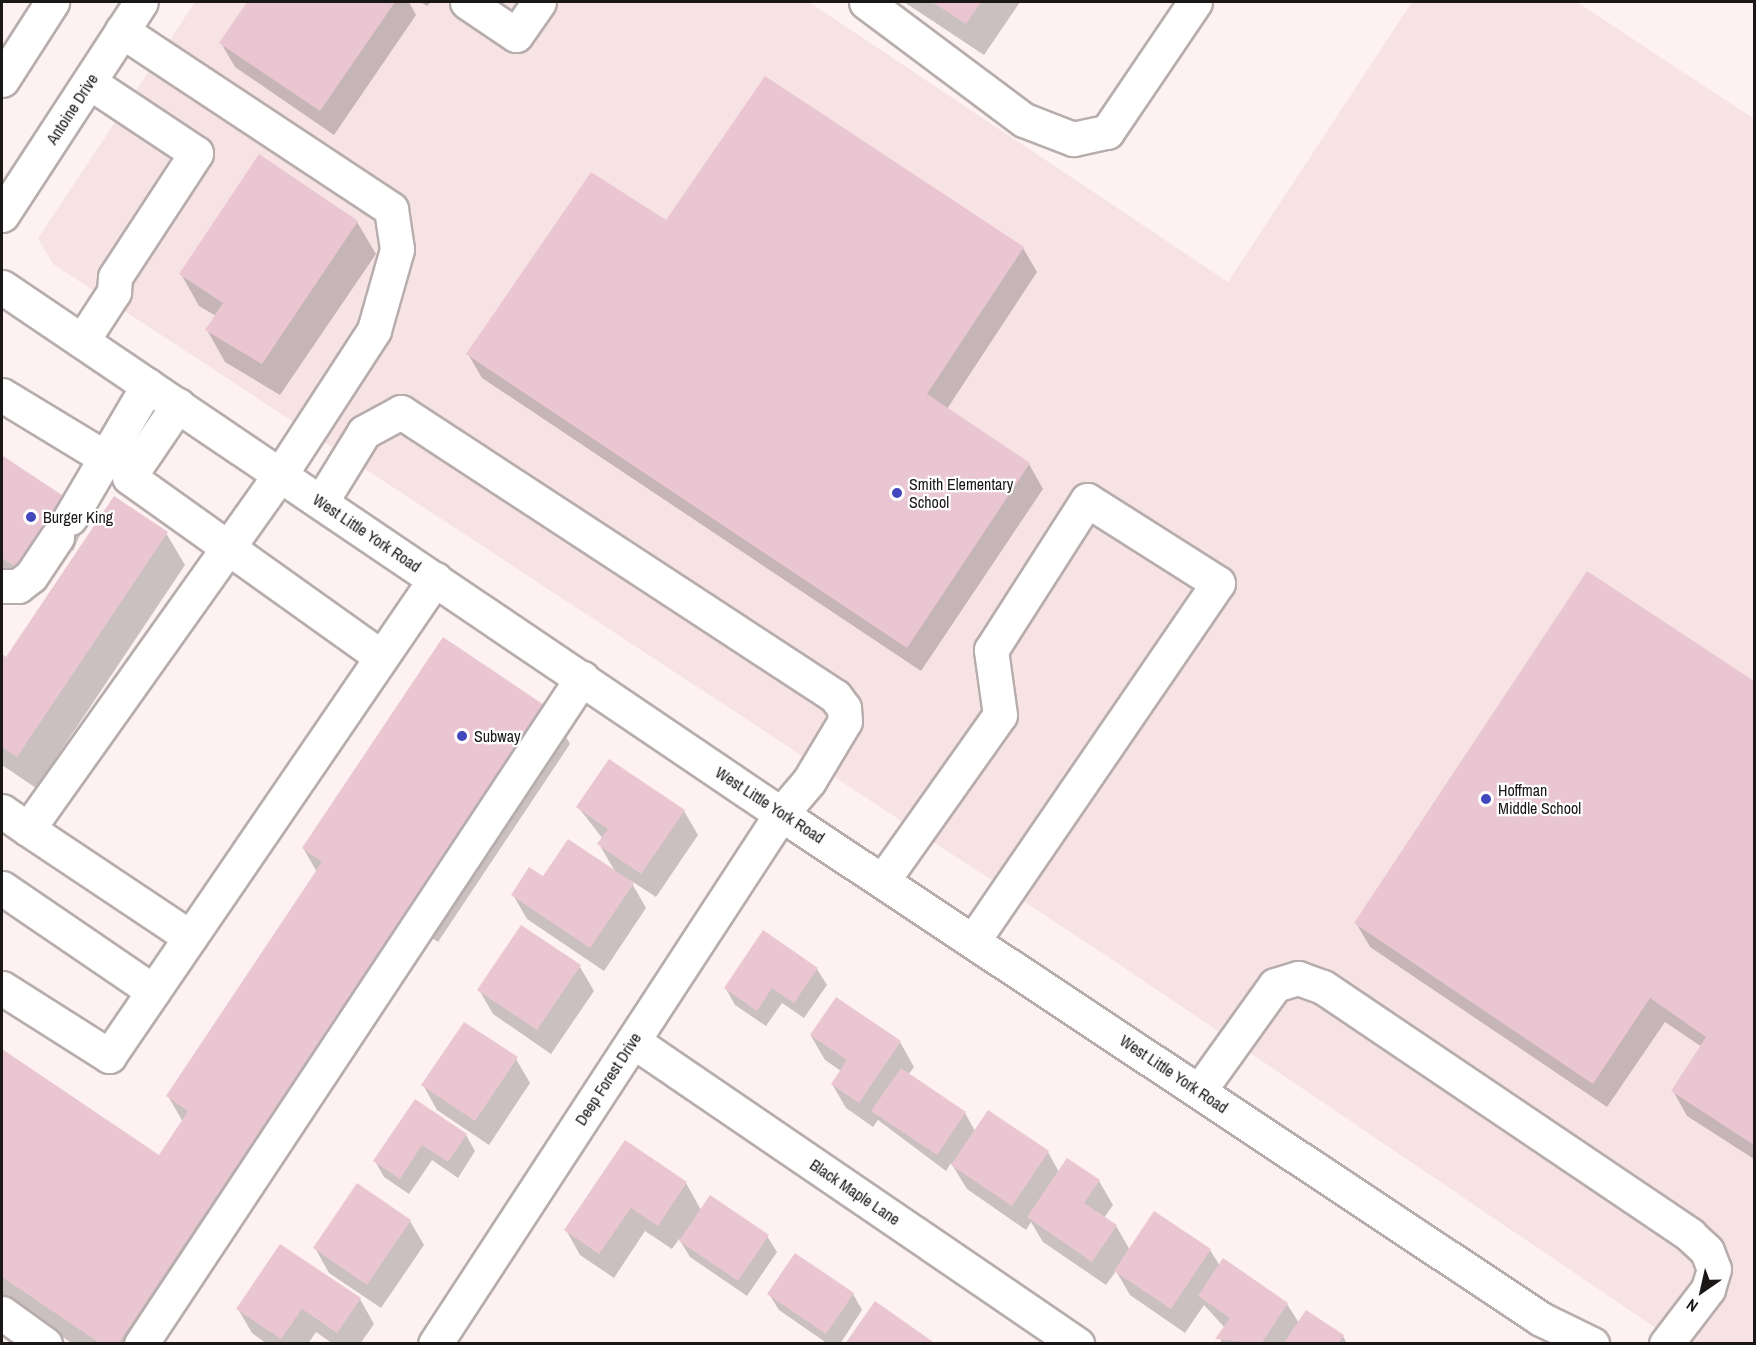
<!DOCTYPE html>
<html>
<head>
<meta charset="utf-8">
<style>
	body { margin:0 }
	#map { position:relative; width:1756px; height:1345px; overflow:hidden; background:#fdf1f1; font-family:"Archivo Narrow",sans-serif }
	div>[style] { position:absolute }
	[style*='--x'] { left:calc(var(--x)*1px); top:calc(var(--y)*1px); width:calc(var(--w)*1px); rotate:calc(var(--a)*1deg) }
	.built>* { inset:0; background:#f8e3e4 }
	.shadow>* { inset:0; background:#0003 }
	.building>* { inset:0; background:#eac6d2 }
	.roads { filter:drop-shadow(2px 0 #b8adad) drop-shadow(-2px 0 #b8adad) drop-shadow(0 2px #b8adad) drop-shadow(0 -2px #b8adad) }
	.minor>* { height:33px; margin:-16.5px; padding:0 16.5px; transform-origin:16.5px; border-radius:16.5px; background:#fff }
	.major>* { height:33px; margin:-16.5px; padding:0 16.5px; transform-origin:16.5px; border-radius:16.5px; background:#fff }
	.dots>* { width:16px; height:16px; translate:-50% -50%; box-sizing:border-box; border:3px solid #fff; border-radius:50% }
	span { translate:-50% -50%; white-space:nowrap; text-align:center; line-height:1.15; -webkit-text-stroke:4.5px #fff; paint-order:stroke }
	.street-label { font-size:16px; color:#1b1717 }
	.poi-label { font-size:16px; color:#1b1717 }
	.left { translate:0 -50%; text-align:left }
	.frame { position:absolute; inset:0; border:3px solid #1b1717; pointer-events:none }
	.north { position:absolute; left:1672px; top:1261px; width:60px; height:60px; -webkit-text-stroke:4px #fff; paint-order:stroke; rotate:214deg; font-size:16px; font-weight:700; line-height:24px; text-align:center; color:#1b1717 }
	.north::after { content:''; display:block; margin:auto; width:21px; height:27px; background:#1b1717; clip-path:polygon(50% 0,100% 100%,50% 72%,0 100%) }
</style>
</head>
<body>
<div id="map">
	<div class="built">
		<div style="clip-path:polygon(195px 2px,809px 2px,1228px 282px,1412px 2px,1577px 2px,1754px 119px,1754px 1343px,1678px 1343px,1113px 960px,53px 264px,38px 238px)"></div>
	</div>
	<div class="shadow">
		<div style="clip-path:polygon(249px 2px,409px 2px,416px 15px,334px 135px,235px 67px,221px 43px)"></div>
		<div style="clip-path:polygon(420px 2px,431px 2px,427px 6px)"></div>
		<div style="clip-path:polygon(904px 2px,1020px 2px,984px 55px)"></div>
		<div style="clip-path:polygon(357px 222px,376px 254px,280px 395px,225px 362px,207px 330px,216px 316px,199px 306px,181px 274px)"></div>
		<div style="clip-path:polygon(1023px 248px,1037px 272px,947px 409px,1029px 464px,1043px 489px,921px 671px,482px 378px,468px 354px)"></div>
		<div style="clip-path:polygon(4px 458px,84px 526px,73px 551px,69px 548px,37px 595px,2px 572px)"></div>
		<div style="clip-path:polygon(166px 533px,185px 565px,36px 788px,2px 765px,2px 656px,6px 659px)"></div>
		<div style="clip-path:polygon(1587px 573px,1754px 683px,1754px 1159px,1687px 1116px,1673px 1091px,1702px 1047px,1665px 1022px,1607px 1107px,1370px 947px,1356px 923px)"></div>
		<div style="clip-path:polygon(552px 712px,570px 744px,438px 942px,429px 936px,157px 1344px,73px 1344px,2px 1296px,2px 1051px,160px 1157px,183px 1122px,168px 1096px,317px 872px,303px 848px)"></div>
		<div style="clip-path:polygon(578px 807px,684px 811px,698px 835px,656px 897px,630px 880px,646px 908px,604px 971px,527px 919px,513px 895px,543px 879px,616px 873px,599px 844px,603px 839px)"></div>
		<div style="clip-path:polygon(580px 967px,594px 991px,551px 1054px,493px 1014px,479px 990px)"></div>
		<div style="clip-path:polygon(817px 969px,827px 985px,804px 1018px,782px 1003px,766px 1026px,735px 1005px,726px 989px)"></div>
		<div style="clip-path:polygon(811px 1036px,900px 1042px,914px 1067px,908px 1075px,965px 1113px,975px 1131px,1048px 1152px,1059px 1172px,1099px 1181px,1113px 1205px,1104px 1218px,1116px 1226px,1130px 1250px,1155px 1213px,1210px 1250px,1220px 1266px,1287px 1304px,1299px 1323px,1343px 1336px,1347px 1344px,1220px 1344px,1225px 1328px,1204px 1305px,1185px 1333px,1130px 1295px,1116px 1271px,1106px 1285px,1043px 1242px,1031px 1222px,1026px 1230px,967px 1189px,951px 1163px,946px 1171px,878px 1120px,873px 1127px,846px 1108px,832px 1084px,841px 1071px,825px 1060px)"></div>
		<div style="clip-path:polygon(516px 1059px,530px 1083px,489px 1145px,437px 1110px,423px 1085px)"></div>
		<div style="clip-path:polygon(415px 1101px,466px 1135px,475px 1151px,458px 1178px,432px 1160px,409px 1194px,384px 1177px,375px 1161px)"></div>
		<div style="clip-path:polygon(686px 1183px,701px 1210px,767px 1236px,777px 1252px,747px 1296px,690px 1257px,679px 1239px,672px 1249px,645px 1231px,614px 1278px,580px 1255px,566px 1230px)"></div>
		<div style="clip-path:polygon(410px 1221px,424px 1245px,381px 1308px,329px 1273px,315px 1248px)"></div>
		<div style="clip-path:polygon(769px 1294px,853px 1294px,862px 1310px,840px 1344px,828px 1344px,779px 1310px)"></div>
		<div style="clip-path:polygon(360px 1299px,374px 1324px,360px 1344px,333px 1344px,316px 1332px,308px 1344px,267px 1344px,252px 1333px,238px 1309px)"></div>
	</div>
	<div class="building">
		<div style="clip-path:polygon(247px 2px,395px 2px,320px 111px,219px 43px)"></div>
		<div style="clip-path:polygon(932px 2px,981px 2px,966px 24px)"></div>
		<div style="clip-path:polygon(765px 76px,1024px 247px,927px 394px,1030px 463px,907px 648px,466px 354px,591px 172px,666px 220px)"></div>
		<div style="clip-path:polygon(259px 154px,358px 221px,262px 364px,205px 330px,223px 303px,179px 274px)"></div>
		<div style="clip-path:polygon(3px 456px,71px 501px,81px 525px,68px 544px,23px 572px,2px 558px)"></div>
		<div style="clip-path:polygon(114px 496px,168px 532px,17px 757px,2px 747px,2px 654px,6px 657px)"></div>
		<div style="clip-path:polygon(1587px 571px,1754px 681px,1754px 1145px,1671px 1091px,1706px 1037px,1650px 998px,1593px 1084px,1354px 923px)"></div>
		<div style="clip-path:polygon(443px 637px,553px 711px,419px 911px,410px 905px,118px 1344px,101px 1344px,2px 1277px,2px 1049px,159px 1155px,188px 1111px,166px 1096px,322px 862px,302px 848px)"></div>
		<div style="clip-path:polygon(609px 759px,685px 810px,641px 874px,597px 844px,608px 829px,576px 807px)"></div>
		<div style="clip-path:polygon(568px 839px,634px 883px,590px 948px,511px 895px,529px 867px,543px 876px)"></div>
		<div style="clip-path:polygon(521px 925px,581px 965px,537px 1030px,477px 990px)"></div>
		<div style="clip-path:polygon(763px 930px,818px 968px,794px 1003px,772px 988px,757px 1011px,724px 988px)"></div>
		<div style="clip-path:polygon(836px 997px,901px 1041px,859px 1103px,831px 1084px,847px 1060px,810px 1035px)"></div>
		<div style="clip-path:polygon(464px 1022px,518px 1057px,475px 1121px,421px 1085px)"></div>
		<div style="clip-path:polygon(901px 1068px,966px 1112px,937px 1155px,871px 1111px)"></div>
		<div style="clip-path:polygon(415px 1099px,467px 1134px,448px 1162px,422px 1145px,400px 1179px,373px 1161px)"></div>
		<div style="clip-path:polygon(988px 1110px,1049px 1151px,1012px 1206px,951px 1165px)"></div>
		<div style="clip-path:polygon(625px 1140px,687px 1182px,658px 1226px,631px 1208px,599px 1254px,564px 1230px)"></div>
		<div style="clip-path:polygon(1067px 1158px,1100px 1180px,1084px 1203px,1117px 1225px,1092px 1262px,1027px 1217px)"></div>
		<div style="clip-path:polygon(357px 1183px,411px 1220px,367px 1285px,313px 1248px)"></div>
		<div style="clip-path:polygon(710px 1195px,769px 1235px,738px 1281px,679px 1241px)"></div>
		<div style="clip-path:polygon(1154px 1211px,1211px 1249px,1171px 1309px,1114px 1271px)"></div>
		<div style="clip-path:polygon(280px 1244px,361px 1298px,337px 1333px,302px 1309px,281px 1339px,236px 1309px)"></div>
		<div style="clip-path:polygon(795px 1253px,854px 1293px,826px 1334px,767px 1294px)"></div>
		<div style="clip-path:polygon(1223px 1258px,1288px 1303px,1261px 1344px,1215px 1339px,1230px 1318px,1198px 1296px)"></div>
		<div style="clip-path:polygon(875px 1301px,936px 1344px,845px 1344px)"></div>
		<div style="clip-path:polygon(1306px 1310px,1344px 1335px,1338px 1344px,1283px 1344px)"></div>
	</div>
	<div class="roads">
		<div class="minor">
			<div style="--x:467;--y:2;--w:59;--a:34"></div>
			<div style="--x:516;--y:35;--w:40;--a:-55.1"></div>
			<div style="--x:866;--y:2;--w:197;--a:36.8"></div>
			<div style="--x:1024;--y:120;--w:53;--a:21.2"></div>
			<div style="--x:1073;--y:139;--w:35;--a:-12"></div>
			<div style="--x:1107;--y:132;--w:157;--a:-55.9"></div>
			<div style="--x:2;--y:287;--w:941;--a:34.08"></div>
			<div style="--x:781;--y:814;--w:912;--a:33.6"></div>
			<div style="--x:1541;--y:1319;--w:57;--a:26.1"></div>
			<div style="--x:82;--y:341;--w:59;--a:-56.9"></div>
			<div style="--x:114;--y:292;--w:15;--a:-86"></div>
			<div style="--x:115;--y:277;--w:148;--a:-56.8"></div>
			<div style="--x:196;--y:153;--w:128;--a:-146.4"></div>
			<div style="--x:2;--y:395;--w:125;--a:31.3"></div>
			<div style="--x:178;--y:405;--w:87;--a:124.2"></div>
			<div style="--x:129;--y:477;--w:310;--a:35.5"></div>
			<div style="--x:321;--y:502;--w:82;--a:-58.4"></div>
			<div style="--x:364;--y:432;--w:42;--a:-28.4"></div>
			<div style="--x:401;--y:412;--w:519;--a:33.2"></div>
			<div style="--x:835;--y:696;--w:15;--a:53"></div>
			<div style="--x:844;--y:708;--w:13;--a:86"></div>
			<div style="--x:845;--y:721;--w:70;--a:121"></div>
			<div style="--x:809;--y:781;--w:43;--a:130.3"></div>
			<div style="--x:781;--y:814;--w:633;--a:123.14"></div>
			<div style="--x:70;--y:518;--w:154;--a:-59.6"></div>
			<div style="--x:2;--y:586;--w:16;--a:0"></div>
			<div style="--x:18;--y:586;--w:16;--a:-38"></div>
			<div style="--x:31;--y:576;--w:47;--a:-56.3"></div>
			<div style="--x:2;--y:811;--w:32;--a:35"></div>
			<div style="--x:28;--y:829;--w:435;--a:-54.6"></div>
			<div style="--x:280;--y:475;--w:173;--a:-57"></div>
			<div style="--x:374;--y:330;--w:84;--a:-74.1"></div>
			<div style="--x:397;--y:249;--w:40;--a:-98.5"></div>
			<div style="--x:391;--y:209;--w:323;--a:-146.5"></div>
			<div style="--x:28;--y:829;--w:195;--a:33.7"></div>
			<div style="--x:883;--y:880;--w:202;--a:-54.7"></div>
			<div style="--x:1000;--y:715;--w:66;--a:-97.9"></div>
			<div style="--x:991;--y:650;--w:178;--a:-57.4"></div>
			<div style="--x:1087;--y:500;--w:155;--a:32.4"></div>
			<div style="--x:1218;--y:583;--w:432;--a:124.4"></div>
			<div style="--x:2;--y:888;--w:183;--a:34.3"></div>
			<div style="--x:2;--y:988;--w:127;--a:32.4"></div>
			<div style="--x:109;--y:1056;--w:578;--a:-55.65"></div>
			<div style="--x:633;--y:1041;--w:538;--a:34.31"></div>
			<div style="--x:1199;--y:1091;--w:130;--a:-54.4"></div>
			<div style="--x:1275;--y:985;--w:24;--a:-17"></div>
			<div style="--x:1298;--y:978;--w:27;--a:20"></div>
			<div style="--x:1323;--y:987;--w:443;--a:34"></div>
			<div style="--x:1690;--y:1235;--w:23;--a:43"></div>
			<div style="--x:1707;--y:1251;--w:19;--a:69"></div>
			<div style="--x:1714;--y:1269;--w:21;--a:107"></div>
			<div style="--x:1708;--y:1289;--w:69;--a:127.4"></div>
			<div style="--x:2;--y:1313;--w:53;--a:35.8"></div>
			<div style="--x:141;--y:1344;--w:799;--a:-56.49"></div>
		</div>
		<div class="major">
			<div style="--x:2;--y:80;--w:93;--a:-57.3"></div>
			<div style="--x:2;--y:215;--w:254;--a:-56.9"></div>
		</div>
	</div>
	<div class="dots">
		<div style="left:897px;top:493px;background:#4247bc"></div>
		<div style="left:31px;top:517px;background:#4247bc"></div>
		<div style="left:462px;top:736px;background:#4247bc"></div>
		<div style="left:1486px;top:799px;background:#4247bc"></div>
	</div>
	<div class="street-label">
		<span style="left:72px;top:109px;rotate:-57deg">Antoine Drive</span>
		<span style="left:367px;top:533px;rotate:34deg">West Little York Road</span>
		<span style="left:770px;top:805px;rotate:33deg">West Little York Road</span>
		<span style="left:1174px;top:1074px;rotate:34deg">West Little York Road</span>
		<span style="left:608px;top:1079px;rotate:-57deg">Deep Forest Drive</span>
		<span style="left:855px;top:1192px;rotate:34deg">Black Maple Lane</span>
	</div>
	<div class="poi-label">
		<span class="left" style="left:909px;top:493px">Smith Elementary<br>School</span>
		<span class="left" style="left:43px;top:517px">Burger King</span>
		<span class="left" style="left:474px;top:736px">Subway</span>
		<span class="left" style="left:1498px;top:799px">Hoffman<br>Middle School</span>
	</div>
	<div class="frame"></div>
	<div class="north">N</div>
</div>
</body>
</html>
